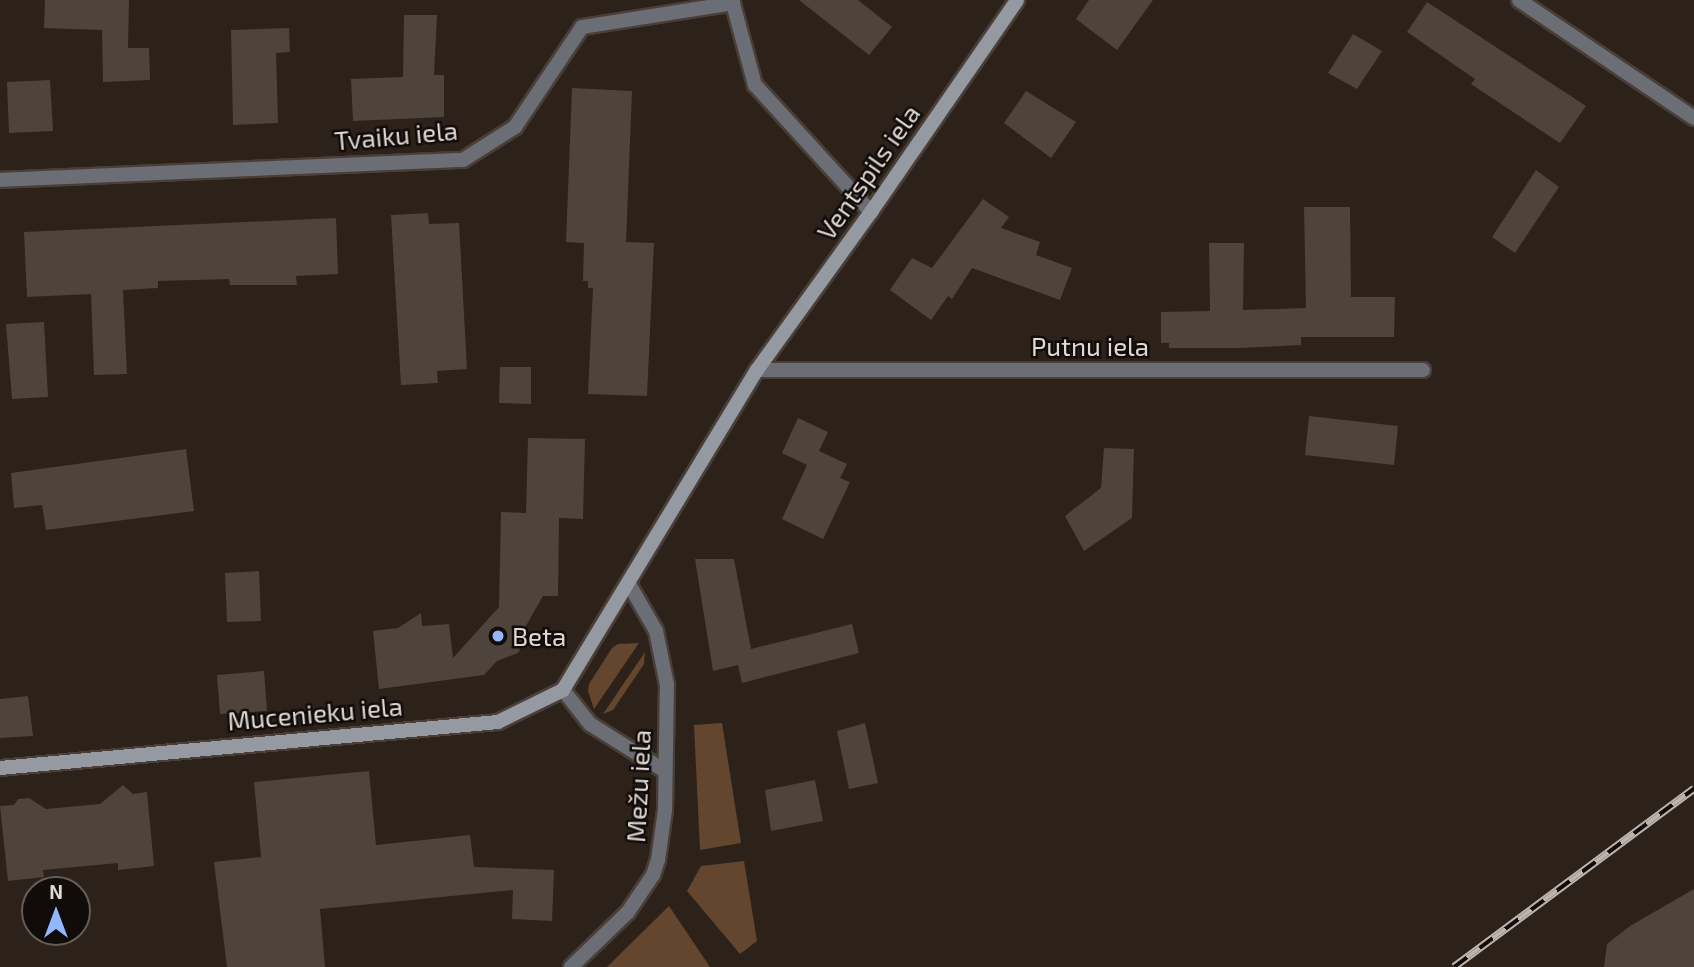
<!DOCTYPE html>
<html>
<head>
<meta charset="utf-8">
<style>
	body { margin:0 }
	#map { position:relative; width:1694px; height:967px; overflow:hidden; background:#2c221a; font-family:"Exo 2",sans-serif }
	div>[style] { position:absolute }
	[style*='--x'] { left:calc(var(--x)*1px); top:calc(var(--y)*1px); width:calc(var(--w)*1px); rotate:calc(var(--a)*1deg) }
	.green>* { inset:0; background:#63462d }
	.building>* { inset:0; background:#4f443b }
	.roads { filter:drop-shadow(2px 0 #493f38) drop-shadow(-2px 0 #493f38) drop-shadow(0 2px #493f38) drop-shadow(0 -2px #493f38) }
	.street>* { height:14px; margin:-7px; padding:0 7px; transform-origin:7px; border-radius:7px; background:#6b6e74 }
	.secondary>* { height:14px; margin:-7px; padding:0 7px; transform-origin:7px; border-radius:7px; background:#9499a2 }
	.rail>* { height:8px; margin-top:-4px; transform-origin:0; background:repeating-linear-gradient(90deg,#110c09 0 16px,#bcb5af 0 32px); box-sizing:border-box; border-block:2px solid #bcb5af }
	.dots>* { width:19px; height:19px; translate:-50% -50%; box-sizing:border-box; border:4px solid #110c09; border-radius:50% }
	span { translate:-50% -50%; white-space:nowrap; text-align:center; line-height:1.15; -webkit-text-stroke:5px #110c09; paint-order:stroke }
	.street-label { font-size:26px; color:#dfd8d3 }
	.poi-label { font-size:26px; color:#dfd8d3 }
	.left { translate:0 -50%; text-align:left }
	.north { position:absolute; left:21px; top:876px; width:70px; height:70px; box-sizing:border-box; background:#110c09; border:2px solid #635e5a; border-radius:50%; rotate:0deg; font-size:19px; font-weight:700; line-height:28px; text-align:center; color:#dfd8d3 }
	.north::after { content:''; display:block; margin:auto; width:24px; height:32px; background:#92b7fd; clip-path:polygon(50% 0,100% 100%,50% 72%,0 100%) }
</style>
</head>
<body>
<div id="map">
	<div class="green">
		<div style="clip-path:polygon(639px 643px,594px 709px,588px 691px,589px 684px,612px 648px,618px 644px)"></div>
		<div style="clip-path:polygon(645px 652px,644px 664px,613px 710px,603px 714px)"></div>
		<div style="clip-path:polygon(722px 723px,741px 843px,700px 850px,694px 725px)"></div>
		<div style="clip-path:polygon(744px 861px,757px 941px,740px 954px,687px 891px,701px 866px)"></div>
		<div style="clip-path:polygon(669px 906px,710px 967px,606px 967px,607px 967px)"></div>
	</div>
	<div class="building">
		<div style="clip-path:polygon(45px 0,129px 0,128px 48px,149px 48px,150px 80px,103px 82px,102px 30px,44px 28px)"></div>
		<div style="clip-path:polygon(799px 0,858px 0,892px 27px,869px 55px)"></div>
		<div style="clip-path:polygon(1089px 0,1153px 0,1117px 50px,1076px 19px)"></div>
		<div style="clip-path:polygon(1427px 2px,1586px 106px,1560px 143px,1471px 84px,1475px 79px,1407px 32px)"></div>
		<div style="clip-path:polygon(404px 15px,437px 15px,434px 75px,444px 75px,444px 117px,353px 121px,351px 79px,403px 77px)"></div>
		<div style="clip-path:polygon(289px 28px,290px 52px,276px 53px,278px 123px,233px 125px,231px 30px)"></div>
		<div style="clip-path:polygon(1353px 34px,1382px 51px,1357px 89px,1328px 73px)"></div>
		<div style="clip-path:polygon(50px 80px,53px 131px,9px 133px,7px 82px)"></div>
		<div style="clip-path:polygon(572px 88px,632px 91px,626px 242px,654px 243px,647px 396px,588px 394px,593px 288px,588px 288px,588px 281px,583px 281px,584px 243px,566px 242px)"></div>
		<div style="clip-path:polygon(1026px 91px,1076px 122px,1051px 158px,1004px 123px)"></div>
		<div style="clip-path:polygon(1536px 170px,1559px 187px,1515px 253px,1492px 237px)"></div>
		<div style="clip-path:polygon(983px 199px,1009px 217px,1001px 228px,1040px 242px,1036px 255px,1072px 268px,1060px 300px,972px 268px,952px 299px,948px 296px,931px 320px,890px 290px,912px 258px,932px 268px)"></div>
		<div style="clip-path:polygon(1304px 207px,1350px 207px,1351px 297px,1395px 297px,1394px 337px,1301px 337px,1301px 345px,1239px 348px,1169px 348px,1169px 343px,1161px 343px,1161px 312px,1210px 311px,1209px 243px,1244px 243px,1243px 310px,1306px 308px)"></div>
		<div style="clip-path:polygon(428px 213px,429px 224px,459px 223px,467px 369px,437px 371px,438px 383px,401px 385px,391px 215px)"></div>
		<div style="clip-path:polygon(336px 218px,338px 274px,296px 276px,297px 285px,230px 285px,229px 279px,158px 281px,158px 288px,123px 290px,127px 374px,94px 375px,91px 294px,27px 297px,24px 232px)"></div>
		<div style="clip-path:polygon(44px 322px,48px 397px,12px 399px,6px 324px)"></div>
		<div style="clip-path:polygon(500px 367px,531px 367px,531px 404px,499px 403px)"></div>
		<div style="clip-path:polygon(1309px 416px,1398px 426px,1394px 465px,1305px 455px)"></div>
		<div style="clip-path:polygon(798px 418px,828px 432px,819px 451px,847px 464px,840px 478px,850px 482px,823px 539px,782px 519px,807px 465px,782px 453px)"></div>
		<div style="clip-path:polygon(528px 438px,585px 439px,583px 519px,559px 518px,558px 596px,543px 596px,523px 631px,523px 643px,518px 653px,497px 661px,484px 675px,379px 689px,373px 631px,398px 628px,421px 613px,422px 626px,449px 624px,453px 658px,499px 607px,501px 512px,526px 513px)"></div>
		<div style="clip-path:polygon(1104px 448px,1134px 449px,1132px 518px,1084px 551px,1065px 516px,1101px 488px)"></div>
		<div style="clip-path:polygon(186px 449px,194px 511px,46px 530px,42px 505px,14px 508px,11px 473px)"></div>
		<div style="clip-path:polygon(695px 559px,734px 559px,751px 649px,852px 624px,859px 653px,742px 683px,738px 665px,713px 671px)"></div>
		<div style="clip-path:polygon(259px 571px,261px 621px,227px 622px,225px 573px)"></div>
		<div style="clip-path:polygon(264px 671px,267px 711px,220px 714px,217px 675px)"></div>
		<div style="clip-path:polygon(28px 696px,33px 736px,0 738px,0 699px)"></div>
		<div style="clip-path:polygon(865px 723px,878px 783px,849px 789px,837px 731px)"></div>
		<div style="clip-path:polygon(369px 771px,376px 845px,470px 835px,474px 867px,554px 870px,552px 921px,512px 919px,513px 890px,320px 909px,325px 967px,227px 967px,214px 862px,261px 857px,254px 782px)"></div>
		<div style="clip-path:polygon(815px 780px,823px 821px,771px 831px,765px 790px)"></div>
		<div style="clip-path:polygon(123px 785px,133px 794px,147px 792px,154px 866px,118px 870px,118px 863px,43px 870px,44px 877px,8px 881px,0 806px,14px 805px,18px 799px,29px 798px,46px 809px,100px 804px)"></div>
		<div style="clip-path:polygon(1694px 889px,1694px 967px,1604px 967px,1607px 944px,1630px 926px)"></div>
	</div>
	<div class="roads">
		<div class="street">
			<div style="--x:732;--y:0;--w:88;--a:74.9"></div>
			<div style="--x:755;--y:85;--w:172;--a:47.6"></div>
			<div style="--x:1519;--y:0;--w:211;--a:34"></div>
			<div style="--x:0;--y:180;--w:463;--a:-2.5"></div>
			<div style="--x:463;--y:160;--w:62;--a:-32.4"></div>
			<div style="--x:515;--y:127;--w:120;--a:-56.2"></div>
			<div style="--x:582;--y:27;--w:153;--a:-9"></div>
			<div style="--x:757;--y:370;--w:666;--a:0"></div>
			<div style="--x:563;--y:690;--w:43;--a:51.5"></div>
			<div style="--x:590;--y:724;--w:89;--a:32.1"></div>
			<div style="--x:571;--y:967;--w:79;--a:-44"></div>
			<div style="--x:628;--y:912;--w:45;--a:-56"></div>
			<div style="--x:653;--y:875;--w:16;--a:-72"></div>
			<div style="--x:658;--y:860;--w:50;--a:-82"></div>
			<div style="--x:665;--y:810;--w:125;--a:-89.1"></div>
			<div style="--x:667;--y:685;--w:55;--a:-101.5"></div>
			<div style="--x:656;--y:631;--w:54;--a:-119.9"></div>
		</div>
		<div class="secondary">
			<div style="--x:0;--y:768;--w:500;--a:-5.28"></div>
			<div style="--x:498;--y:722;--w:72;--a:-26.2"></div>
			<div style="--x:563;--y:690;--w:374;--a:-58.8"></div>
			<div style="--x:757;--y:370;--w:195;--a:-54.2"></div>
			<div style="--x:871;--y:212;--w:257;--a:-55.4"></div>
		</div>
	</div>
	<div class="rail">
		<div style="--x:1454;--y:967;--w:299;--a:-36.6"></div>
	</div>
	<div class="dots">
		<div style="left:498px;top:636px;background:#92b7fd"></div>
	</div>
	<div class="street-label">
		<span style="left:396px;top:135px;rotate:-5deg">Tvaiku iela</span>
		<span style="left:868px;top:172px;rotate:-55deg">Ventspils iela</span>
		<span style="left:1090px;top:346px">Putnu iela</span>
		<span style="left:315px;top:713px;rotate:-5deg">Mucenieku iela</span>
		<span style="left:638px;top:786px;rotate:-87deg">Mežu iela</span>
	</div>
	<div class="poi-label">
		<span class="left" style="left:512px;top:636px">Beta</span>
	</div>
	<div class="north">N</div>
</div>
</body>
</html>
